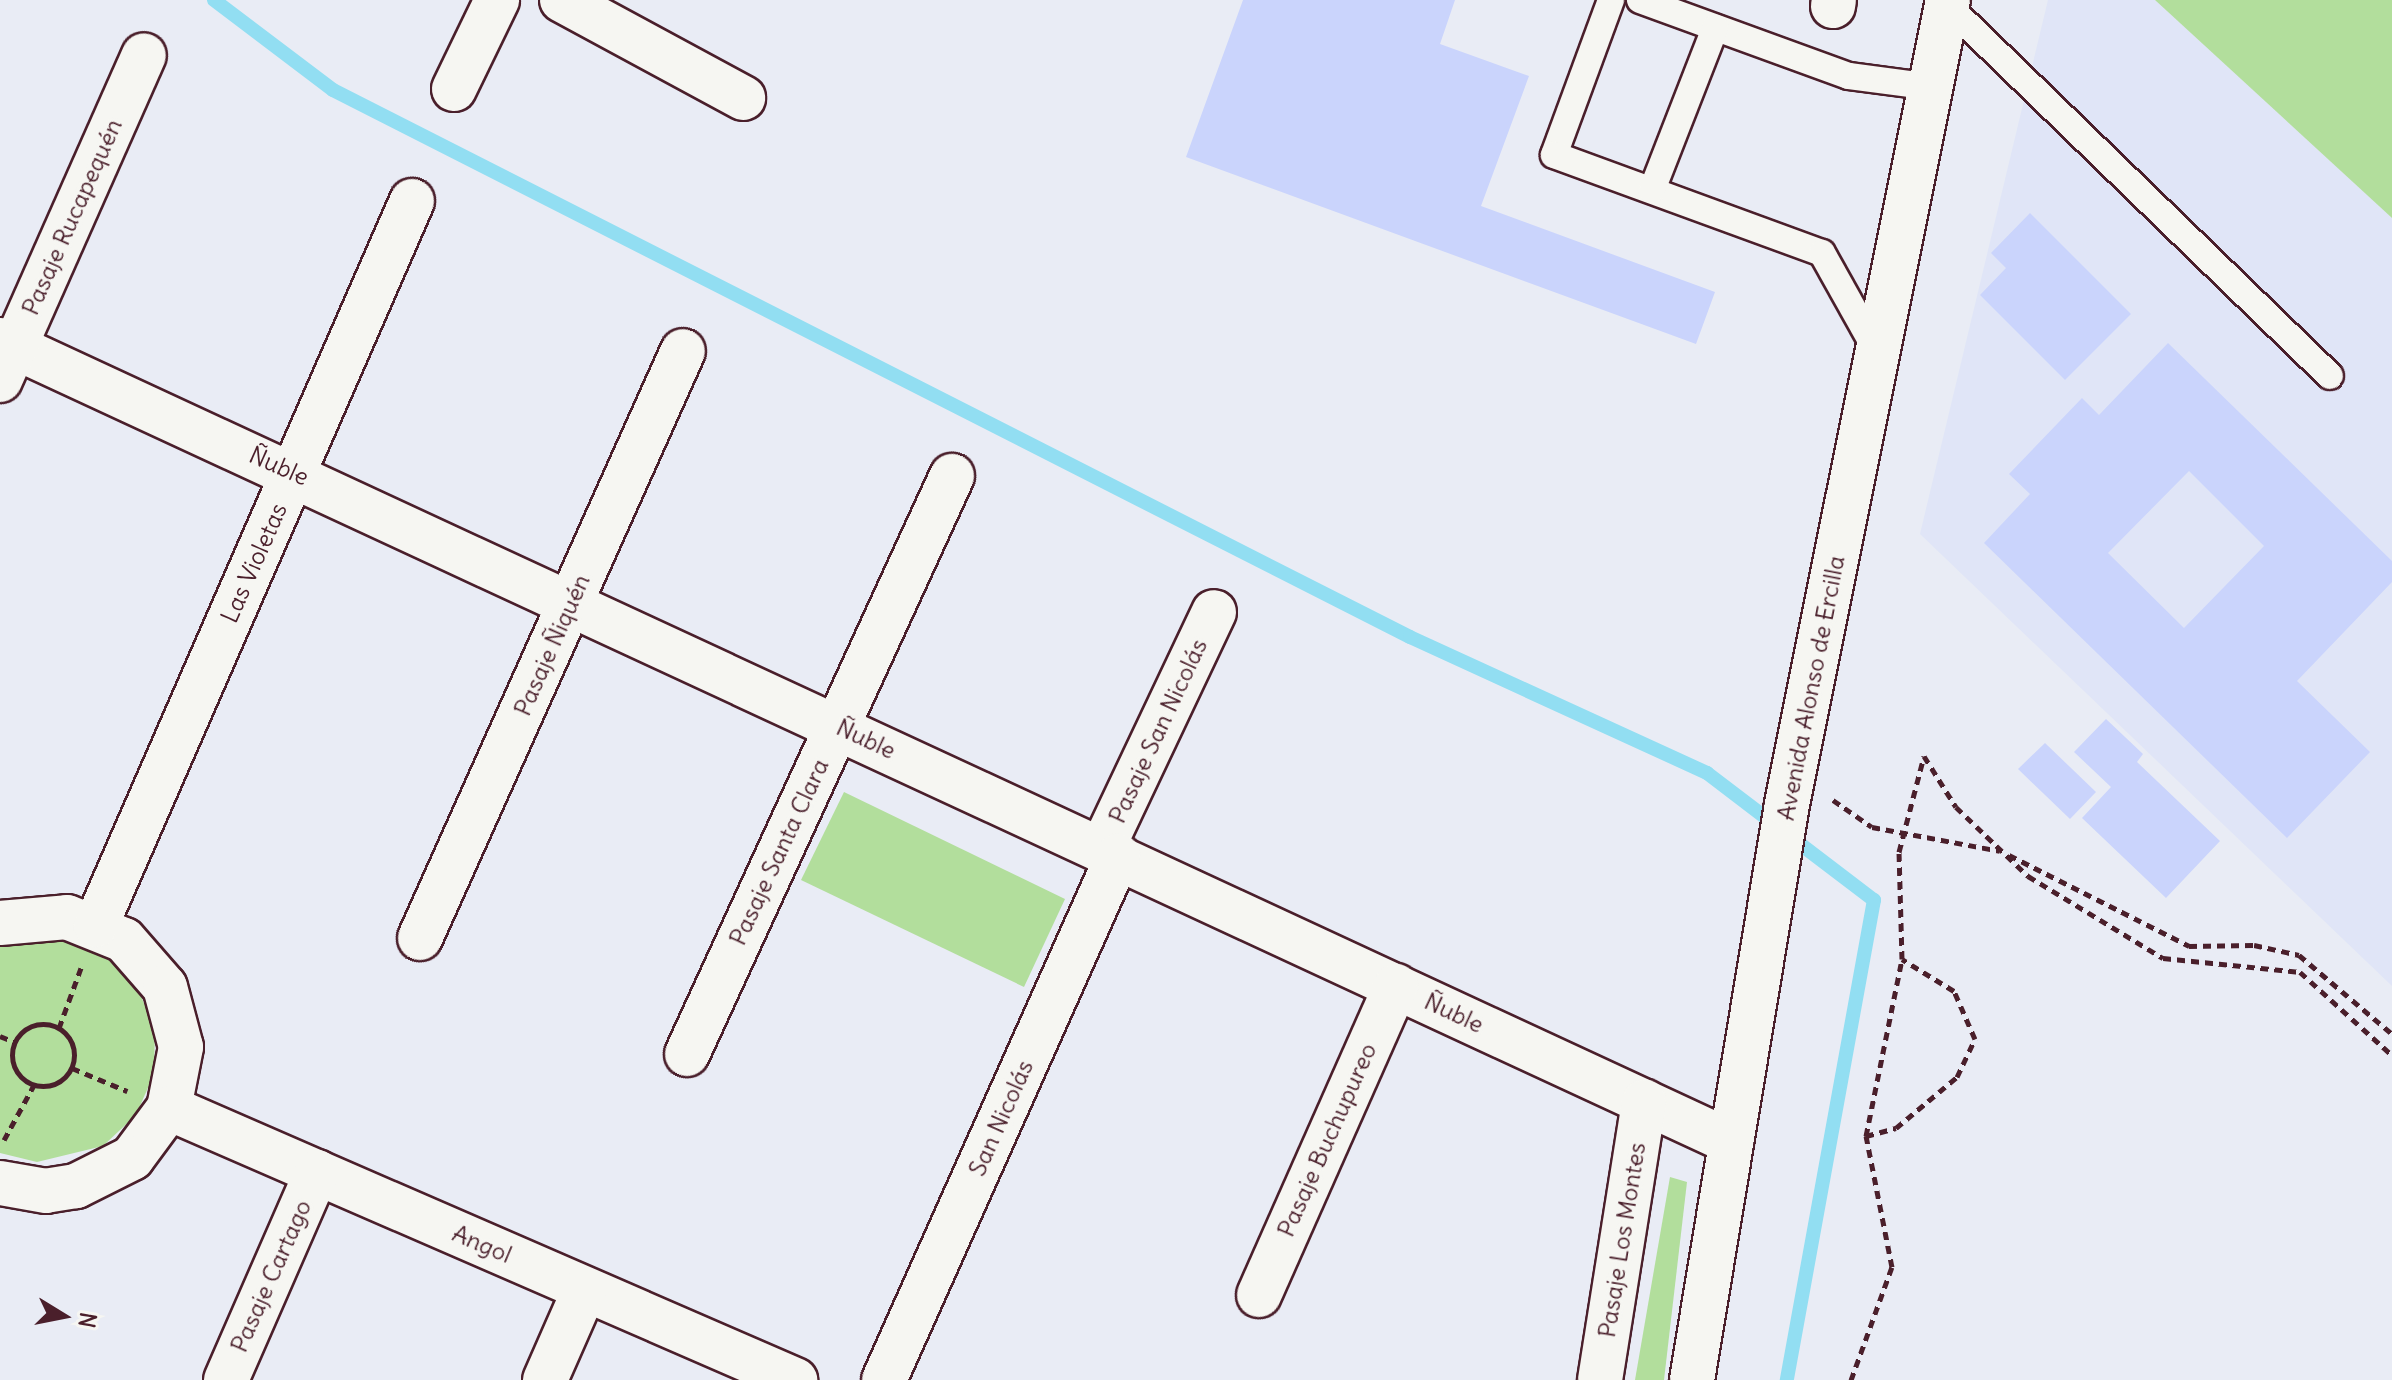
<!DOCTYPE html>
<html>
<head>
<meta charset="utf-8">
<style>
	body { margin:0 }
	#map { position:relative; width:2392px; height:1380px; overflow:hidden; background:#e9ecf5; font-family:Delius,sans-serif }
	div>[style] { position:absolute }
	[style*='--x'] { left:calc(var(--x)*1px); top:calc(var(--y)*1px); width:calc(var(--w)*1px); rotate:calc(var(--a)*1deg) }
	.built>* { inset:0; background:#e0e5f7 }
	.green>* { inset:0; background:#b2de9c }
	.stream>* { height:14px; margin:-7px; padding:0 7px; transform-origin:7px; border-radius:7px; background:#92def2 }
	.building>* { inset:0; background:#cad4fc }
	.path>* { height:5px; margin-top:-2.5px; transform-origin:0; background:repeating-linear-gradient(90deg,#4a1f2b 0 8px,transparent 0 14px) }
	.path>.ring { margin:-2.5px; padding:0; box-sizing:content-box; background:none; border:5px solid #4a1f2b; border-radius:50% }
	.roads { filter:drop-shadow(2px 0 #4a1f2b) drop-shadow(-2px 0 #4a1f2b) drop-shadow(0 2px #4a1f2b) drop-shadow(0 -2px #4a1f2b) }
	.service>* { height:26px; margin:-13px; padding:0 13px; transform-origin:13px; border-radius:13px; background:#f6f6f2 }
	.minor>* { height:44px; margin:-22px; padding:0 22px; transform-origin:22px; border-radius:22px; background:#f6f6f2 }
	.secondary>* { height:44px; margin:-22px; padding:0 22px; transform-origin:22px; border-radius:22px; background:#f6f6f2 }
	span { translate:-50% -50%; white-space:nowrap; text-align:center; line-height:1.15; -webkit-text-stroke:7px #f6f6f2; paint-order:stroke }
	.street-label { font-size:24px; color:#4a1f2b }
	.north { position:absolute; left:24px; top:1276px; width:80px; height:80px; -webkit-text-stroke:6px #f6f6f2; paint-order:stroke; rotate:100deg; font-size:22px; font-weight:700; line-height:32px; text-align:center; color:#4a1f2b }
	.north::after { content:''; display:block; margin:auto; width:28px; height:36px; background:#4a1f2b; clip-path:polygon(50% 0,100% 100%,50% 72%,0 100%) }
</style>
</head>
<body>
<div id="map">
	<div class="built">
		<div style="clip-path:polygon(2048px 0,2155px 0,2392px 218px,2392px 986px,1920px 534px)"></div>
	</div>
	<div class="green">
		<div style="clip-path:polygon(2155px 0,2392px 0,2392px 218px)"></div>
		<div style="clip-path:polygon(844px 792px,1065px 899px,1024px 987px,801px 880px)"></div>
		<div style="clip-path:polygon(63px 939px,105px 955px,137px 987px,155px 1029px,154px 1074px,136px 1115px,103px 1146px,37px 1162px,0 1153px,0 947px)"></div>
		<div style="clip-path:polygon(1670px 1177px,1687px 1182px,1664px 1380px,1635px 1380px)"></div>
	</div>
	<div class="stream">
		<div style="--x:214;--y:0;--w:149;--a:37.1"></div>
		<div style="--x:333;--y:90;--w:1208;--a:26.93"></div>
		<div style="--x:1410;--y:637;--w:327;--a:24.6"></div>
		<div style="--x:1707;--y:773;--w:210;--a:37.3"></div>
		<div style="--x:1874;--y:900;--w:488;--a:100.3"></div>
	</div>
	<div class="building">
		<div style="clip-path:polygon(1243px 0,1455px 0,1440px 44px,1529px 76px,1481px 206px,1715px 292px,1696px 344px,1186px 157px)"></div>
		<div style="clip-path:polygon(2030px 213px,2131px 314px,2065px 380px,1980px 295px,2006px 268px,1991px 253px)"></div>
		<div style="clip-path:polygon(evenodd,2168px 343px,2392px 561px,2392px 582px,2297px 681px,2370px 752px,2287px 838px,1984px 543px,2030px 494px,2009px 474px,2082px 398px,2099px 415px,2168px 343px,2189px 471px,2264px 546px,2184px 628px,2108px 553px,2189px 471px)"></div>
		<div style="clip-path:polygon(2106px 719px,2143px 754px,2137px 762px,2220px 841px,2166px 898px,2082px 818px,2111px 787px,2074px 752px)"></div>
		<div style="clip-path:polygon(2045px 743px,2096px 792px,2070px 819px,2018px 769px)"></div>
	</div>
	<div class="path">
		<div style="--x:1833;--y:800;--w:47;--a:34.7"></div>
		<div style="--x:1872;--y:827;--w:130;--a:10.6"></div>
		<div style="--x:2009;--y:855;--w:202;--a:26.8"></div>
		<div style="--x:2189;--y:946;--w:65;--a:-0.9"></div>
		<div style="--x:2254;--y:945;--w:46;--a:12.5"></div>
		<div style="--x:2299;--y:955;--w:122;--a:40.3"></div>
		<div class="ring" style="left:12px;top:1024px;width:57px;height:57px"></div>
		<div style="--x:59;--y:1028;--w:64;--a:-69.9"></div>
		<div style="--x:0;--y:1036;--w:16;--a:22"></div>
		<div style="--x:72;--y:1068;--w:60;--a:22.7"></div>
		<div style="--x:1866;--y:1136;--w:31;--a:-15"></div>
		<div style="--x:1896;--y:1128;--w:80;--a:-39.9"></div>
		<div style="--x:1957;--y:1077;--w:42;--a:-64.7"></div>
		<div style="--x:1975;--y:1039;--w:52;--a:-113.6"></div>
		<div style="--x:1954;--y:991;--w:61;--a:-148.4"></div>
		<div style="--x:4;--y:1140;--w:63;--a:-61.4"></div>
		<div style="--x:1851;--y:1380;--w:120;--a:-70.1"></div>
		<div style="--x:1892;--y:1267;--w:134;--a:-101.2"></div>
		<div style="--x:1866;--y:1136;--w:181;--a:-78.5"></div>
		<div style="--x:1902;--y:959;--w:107;--a:-91.6"></div>
		<div style="--x:1899;--y:852;--w:99;--a:-75.4"></div>
		<div style="--x:1924;--y:756;--w:60;--a:57.9"></div>
		<div style="--x:1956;--y:807;--w:100;--a:43.8"></div>
		<div style="--x:2028;--y:876;--w:158;--a:31.3"></div>
		<div style="--x:2163;--y:958;--w:138;--a:5.8"></div>
		<div style="--x:2300;--y:972;--w:124;--a:42.1"></div>
	</div>
	<div class="roads">
		<div class="service">
			<div style="--x:1611;--y:0;--w:165;--a:110.2"></div>
			<div style="--x:1554;--y:155;--w:285;--a:20.1"></div>
			<div style="--x:1822;--y:253;--w:115;--a:60.8"></div>
			<div style="--x:1640;--y:0;--w:222;--a:20"></div>
			<div style="--x:1849;--y:76;--w:83;--a:7.6"></div>
			<div style="--x:1947;--y:5;--w:533;--a:44.09"></div>
			<div style="--x:1652;--y:190;--w:174;--a:-68.7"></div>
		</div>
		<div class="minor">
			<div style="--x:562;--y:0;--w:206;--a:28.4"></div>
			<div style="--x:1833;--y:6;--w:6;--a:-81"></div>
			<div style="--x:454;--y:89;--w:99;--a:-64.2"></div>
			<div style="--x:0;--y:340;--w:1908;--a:24.86"></div>
			<div style="--x:0;--y:380;--w:355;--a:-66.1"></div>
			<div style="--x:1102;--y:849;--w:262;--a:-64.7"></div>
			<div style="--x:0;--y:923;--w:67;--a:-5.1"></div>
			<div style="--x:67;--y:917;--w:61;--a:22"></div>
			<div style="--x:124;--y:940;--w:62;--a:48.9"></div>
			<div style="--x:165;--y:987;--w:62;--a:75.1"></div>
			<div style="--x:181;--y:1047;--w:62;--a:101.1"></div>
			<div style="--x:169;--y:1108;--w:62;--a:126.5"></div>
			<div style="--x:132;--y:1158;--w:63;--a:153.4"></div>
			<div style="--x:76;--y:1186;--w:30;--a:171"></div>
			<div style="--x:46;--y:1191;--w:47;--a:-170.1"></div>
			<div style="--x:96;--y:925;--w:790;--a:-66.42"></div>
			<div style="--x:420;--y:938;--w:643;--a:-65.87"></div>
			<div style="--x:687;--y:1054;--w:636;--a:-65.37"></div>
			<div style="--x:169;--y:1108;--w:683;--a:23.49"></div>
			<div style="--x:1259;--y:1295;--w:338;--a:-66.1"></div>
			<div style="--x:226;--y:1380;--w:227;--a:-66.4"></div>
			<div style="--x:545;--y:1380;--w:99;--a:-66.3"></div>
			<div style="--x:884;--y:1380;--w:574;--a:-65.94"></div>
			<div style="--x:1600;--y:1380;--w:282;--a:-81"></div>
		</div>
		<div class="secondary">
			<div style="--x:1692;--y:1380;--w:584;--a:-80.63"></div>
			<div style="--x:1787;--y:804;--w:820;--a:-78.68"></div>
		</div>
	</div>
	<div class="street-label">
		<span style="left:72px;top:217px;rotate:-66deg">Pasaje Rucapequén</span>
		<span style="left:279px;top:466px;rotate:24deg">Ñuble</span>
		<span style="left:254px;top:563px;rotate:-66deg">Las Violetas</span>
		<span style="left:552px;top:645px;rotate:-66deg">Pasaje Ñiquén</span>
		<span style="left:1811px;top:688px;rotate:-79deg">Avenida Alonso de Ercilla</span>
		<span style="left:1158px;top:731px;rotate:-65deg">Pasaje San Nicolás</span>
		<span style="left:866px;top:739px;rotate:25deg">Ñuble</span>
		<span style="left:779px;top:852px;rotate:-65deg">Pasaje Santa Clara</span>
		<span style="left:1454px;top:1013px;rotate:25deg">Ñuble</span>
		<span style="left:1001px;top:1118px;rotate:-66deg">San Nicolás</span>
		<span style="left:1327px;top:1140px;rotate:-66deg">Pasaje Buchupureo</span>
		<span style="left:1622px;top:1240px;rotate:-81deg">Pasaje Los Montes</span>
		<span style="left:482px;top:1244px;rotate:23deg">Angol</span>
		<span style="left:271px;top:1276px;rotate:-66deg">Pasaje Cartago</span>
	</div>
	<div class="north">N</div>
</div>
</body>
</html>
